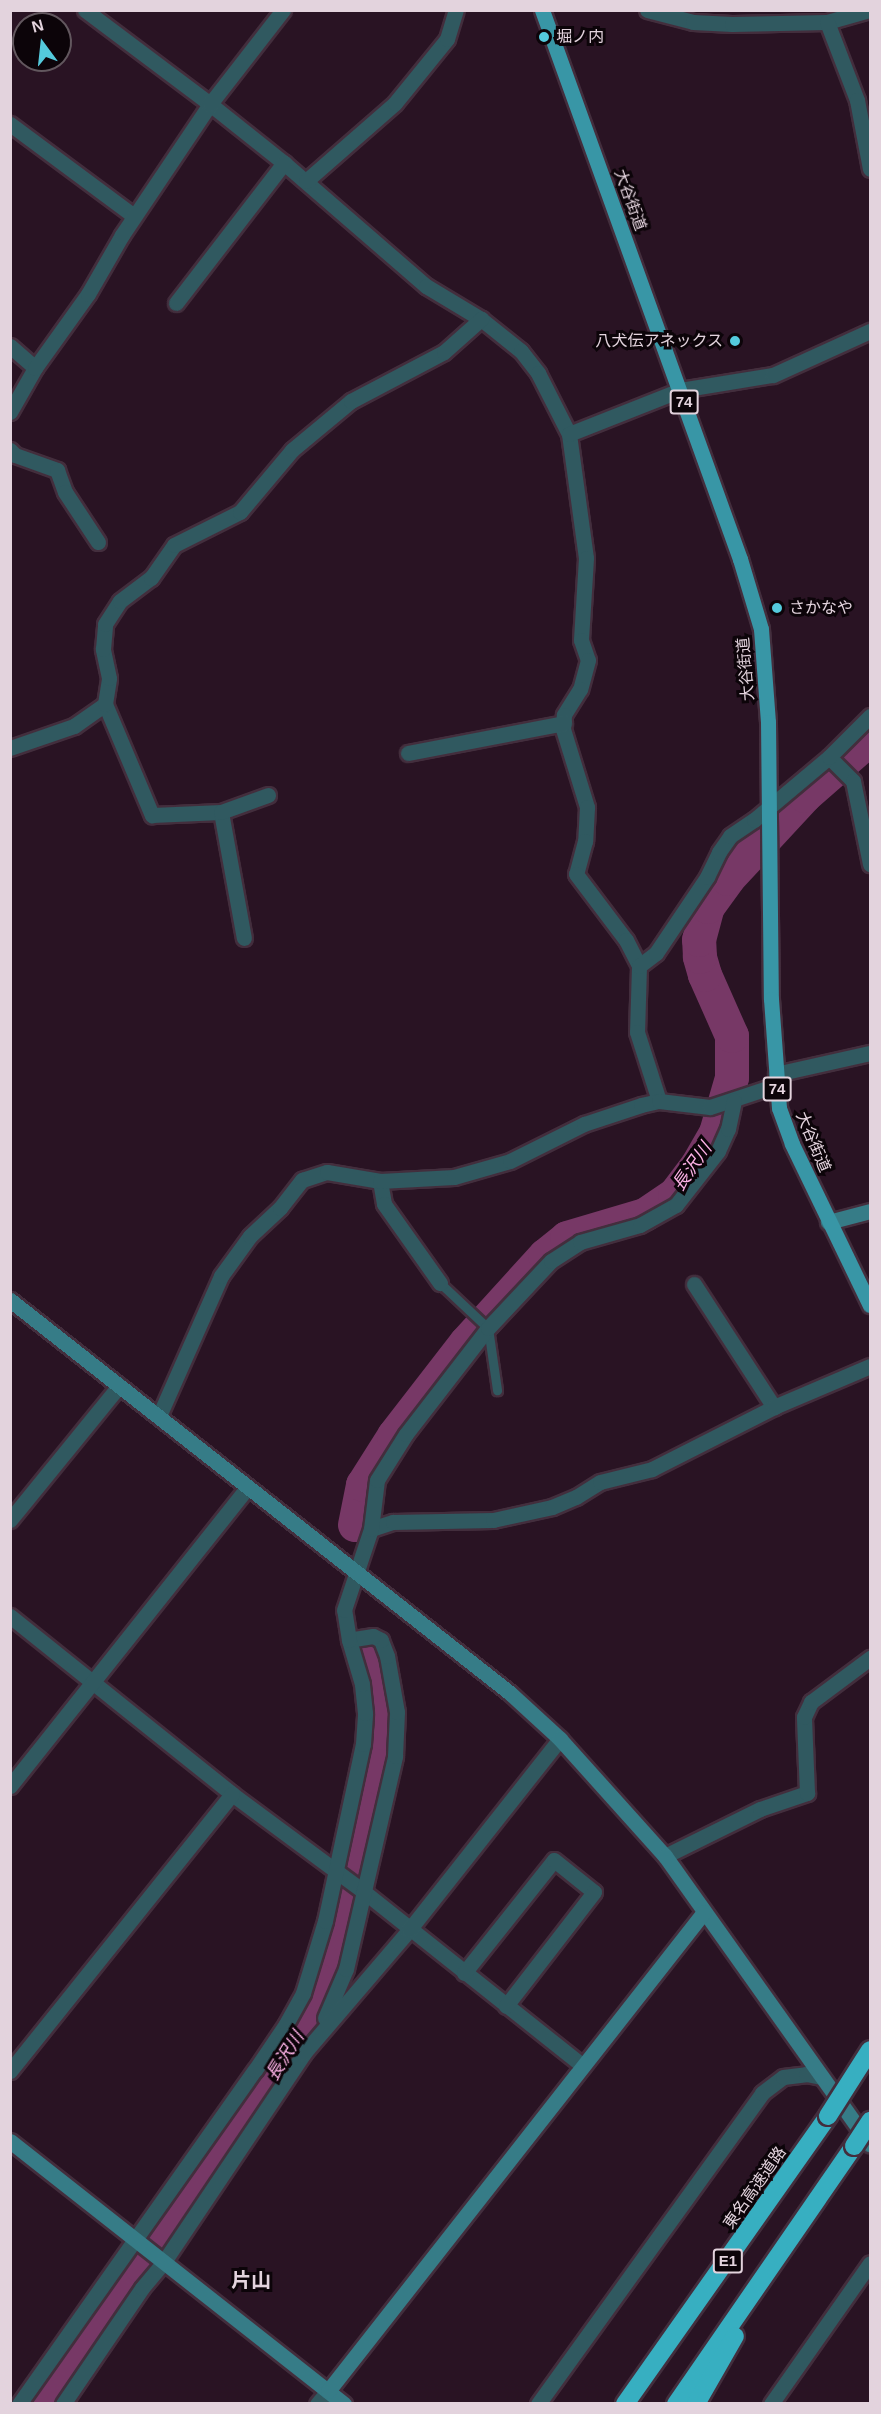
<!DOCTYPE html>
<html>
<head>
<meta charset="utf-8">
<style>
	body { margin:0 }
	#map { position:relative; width:881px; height:2414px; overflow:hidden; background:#291323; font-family:Helvetica,"Noto Sans JP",sans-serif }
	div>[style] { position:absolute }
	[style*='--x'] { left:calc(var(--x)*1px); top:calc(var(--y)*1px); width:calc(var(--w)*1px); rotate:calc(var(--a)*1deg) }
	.river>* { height:34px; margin:-17px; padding:0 17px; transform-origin:17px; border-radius:17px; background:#773866 }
	.roads { filter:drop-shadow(2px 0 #432e3d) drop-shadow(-2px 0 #432e3d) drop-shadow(0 2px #432e3d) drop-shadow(0 -2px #432e3d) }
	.lane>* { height:9px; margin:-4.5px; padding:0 4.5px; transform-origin:4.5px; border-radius:4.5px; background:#305960 }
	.street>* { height:15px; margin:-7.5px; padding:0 7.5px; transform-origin:7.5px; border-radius:7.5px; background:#305960 }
	.secondary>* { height:15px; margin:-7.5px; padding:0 7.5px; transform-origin:7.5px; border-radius:7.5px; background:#367c87 }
	.primary>* { height:15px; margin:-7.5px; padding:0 7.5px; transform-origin:7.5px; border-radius:7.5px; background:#3896a6 }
	.highway>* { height:18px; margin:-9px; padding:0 9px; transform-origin:9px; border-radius:9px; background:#37afc1 }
	.bridges { filter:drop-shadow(2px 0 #432e3d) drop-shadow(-2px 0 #432e3d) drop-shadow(0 2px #432e3d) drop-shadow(0 -2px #432e3d) }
	.highway-bridge>* { height:18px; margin:-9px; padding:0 9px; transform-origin:9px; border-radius:9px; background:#37afc1 }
	.dots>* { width:16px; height:16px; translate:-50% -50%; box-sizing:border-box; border:3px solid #0c0409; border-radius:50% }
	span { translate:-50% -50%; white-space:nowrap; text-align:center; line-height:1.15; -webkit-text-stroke:6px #0c0409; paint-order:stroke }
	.shield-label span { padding:2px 4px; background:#0c0409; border:2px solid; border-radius:4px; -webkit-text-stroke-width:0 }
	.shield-label { font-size:15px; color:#e3d3dd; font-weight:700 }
	.poi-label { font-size:16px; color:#e3d3dd }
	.left { translate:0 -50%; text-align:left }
	.right { translate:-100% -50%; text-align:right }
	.street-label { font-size:16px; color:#e3d3dd }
	.water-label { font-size:18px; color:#fcb1e5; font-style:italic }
	.quarter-label { font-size:20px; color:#e3d3dd; font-weight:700 }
	.frame { position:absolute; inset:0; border:12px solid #e3d3dd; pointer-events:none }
	.north { position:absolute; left:12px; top:12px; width:60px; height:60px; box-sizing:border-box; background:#0c0409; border:2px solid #62575e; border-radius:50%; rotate:345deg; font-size:16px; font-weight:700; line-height:24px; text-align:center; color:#e3d3dd }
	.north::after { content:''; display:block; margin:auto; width:21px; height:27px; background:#54cadd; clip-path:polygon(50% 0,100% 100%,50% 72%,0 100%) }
</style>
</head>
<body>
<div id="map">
	<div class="river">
		<div style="--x:355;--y:1525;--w:41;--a:-78.7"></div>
		<div style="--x:363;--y:1485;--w:58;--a:-57.7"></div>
		<div style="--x:394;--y:1436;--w:118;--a:-52.3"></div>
		<div style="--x:466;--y:1343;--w:118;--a:-47.8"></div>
		<div style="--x:545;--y:1256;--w:28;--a:-39"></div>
		<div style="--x:567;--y:1238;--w:81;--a:-16.4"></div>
		<div style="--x:645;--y:1215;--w:36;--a:-34"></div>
		<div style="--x:675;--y:1195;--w:36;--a:-53"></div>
		<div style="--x:697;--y:1166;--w:38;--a:-60"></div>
		<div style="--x:716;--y:1133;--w:57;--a:-73.8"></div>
		<div style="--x:732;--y:1078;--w:42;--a:-90"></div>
		<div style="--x:732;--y:1036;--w:67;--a:-113.9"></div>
		<div style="--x:705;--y:975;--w:19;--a:-106"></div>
		<div style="--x:700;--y:957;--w:17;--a:-93"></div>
		<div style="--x:699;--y:940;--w:34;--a:-75"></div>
		<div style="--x:708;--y:907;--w:34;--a:-54"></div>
		<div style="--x:728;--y:879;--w:113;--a:-47.1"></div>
		<div style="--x:805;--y:796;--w:86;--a:-41.2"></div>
		<div style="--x:39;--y:2404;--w:172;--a:-53.5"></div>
		<div style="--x:141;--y:2266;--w:238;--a:-55.1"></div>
		<div style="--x:277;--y:2071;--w:90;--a:-59.1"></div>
		<div style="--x:323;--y:1994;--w:44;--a:-69.9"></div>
		<div style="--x:338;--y:1953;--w:180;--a:-76.8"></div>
		<div style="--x:379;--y:1778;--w:45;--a:-84.9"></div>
		<div style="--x:383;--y:1733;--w:48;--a:-91.2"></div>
		<div style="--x:382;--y:1685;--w:36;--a:-104"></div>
	</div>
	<div class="roads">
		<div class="lane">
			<div style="--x:440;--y:1283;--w:66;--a:43.2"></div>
			<div style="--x:488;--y:1328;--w:63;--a:81.7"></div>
		</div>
		<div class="street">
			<div style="--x:85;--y:10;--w:156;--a:36.9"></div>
			<div style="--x:210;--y:104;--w:95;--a:38.6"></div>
			<div style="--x:284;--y:163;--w:188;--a:40.9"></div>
			<div style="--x:426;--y:286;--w:64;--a:31"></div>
			<div style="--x:481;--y:319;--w:51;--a:38.7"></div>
			<div style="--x:521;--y:351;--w:28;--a:52"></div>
			<div style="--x:538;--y:373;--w:68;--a:63.1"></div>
			<div style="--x:569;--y:434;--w:125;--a:82.2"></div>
			<div style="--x:586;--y:558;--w:82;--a:93.5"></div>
			<div style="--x:581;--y:640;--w:21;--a:71"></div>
			<div style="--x:588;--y:660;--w:30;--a:105"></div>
			<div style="--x:580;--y:689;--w:31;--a:122"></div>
			<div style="--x:564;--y:715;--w:14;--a:94"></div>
			<div style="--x:563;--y:729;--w:82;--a:72.9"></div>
			<div style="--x:587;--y:807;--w:34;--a:93"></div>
			<div style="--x:585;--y:841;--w:34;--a:105"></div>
			<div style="--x:576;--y:874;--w:83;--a:52.9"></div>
			<div style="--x:626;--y:940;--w:29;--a:63"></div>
			<div style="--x:639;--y:966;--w:66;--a:91.7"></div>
			<div style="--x:637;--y:1032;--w:72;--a:72.3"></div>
			<div style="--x:647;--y:10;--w:48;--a:14.6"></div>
			<div style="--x:693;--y:22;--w:39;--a:3"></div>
			<div style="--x:732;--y:24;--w:95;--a:-1.2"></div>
			<div style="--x:827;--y:22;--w:44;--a:-15.9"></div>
			<div style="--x:827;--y:22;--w:84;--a:69"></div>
			<div style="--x:857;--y:100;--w:70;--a:79.3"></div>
			<div style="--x:10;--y:124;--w:154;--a:36.6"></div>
			<div style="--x:306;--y:181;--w:118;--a:-41.2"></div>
			<div style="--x:395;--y:103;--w:82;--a:-50.9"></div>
			<div style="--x:447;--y:39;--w:30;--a:-73"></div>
			<div style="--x:176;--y:303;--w:177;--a:-52.4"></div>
			<div style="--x:10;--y:346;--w:33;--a:41"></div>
			<div style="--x:10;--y:412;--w:51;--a:-60.4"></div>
			<div style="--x:35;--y:368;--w:91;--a:-54.4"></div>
			<div style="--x:88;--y:294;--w:68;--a:-60"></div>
			<div style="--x:122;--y:235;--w:158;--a:-56.1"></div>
			<div style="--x:210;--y:104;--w:119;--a:-52.2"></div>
			<div style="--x:569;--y:434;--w:119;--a:-21.6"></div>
			<div style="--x:680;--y:390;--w:94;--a:-9.2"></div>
			<div style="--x:773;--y:375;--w:107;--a:-24.4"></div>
			<div style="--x:10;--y:450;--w:7;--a:45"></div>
			<div style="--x:15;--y:455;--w:45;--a:19.7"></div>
			<div style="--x:57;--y:470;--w:23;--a:70"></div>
			<div style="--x:65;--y:492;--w:60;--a:56.6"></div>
			<div style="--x:105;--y:704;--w:121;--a:67.1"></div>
			<div style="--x:152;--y:815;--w:69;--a:-2.5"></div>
			<div style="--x:221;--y:812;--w:128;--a:79.7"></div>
			<div style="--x:10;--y:748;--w:68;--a:-19"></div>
			<div style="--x:74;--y:726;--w:38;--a:-35"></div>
			<div style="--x:105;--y:704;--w:26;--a:-81"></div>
			<div style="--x:109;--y:678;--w:30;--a:-102"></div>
			<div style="--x:103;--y:649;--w:25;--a:-85"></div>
			<div style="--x:105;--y:624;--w:27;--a:-57"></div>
			<div style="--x:120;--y:601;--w:39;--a:-37"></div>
			<div style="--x:151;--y:578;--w:40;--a:-55.1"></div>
			<div style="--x:174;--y:545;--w:74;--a:-26.6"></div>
			<div style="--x:240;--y:512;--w:81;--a:-50"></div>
			<div style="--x:292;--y:450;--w:77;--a:-39.7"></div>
			<div style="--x:351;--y:401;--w:105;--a:-27.8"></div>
			<div style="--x:444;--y:352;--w:50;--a:-41.7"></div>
			<div style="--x:408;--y:753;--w:159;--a:-10.9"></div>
			<div style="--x:829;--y:757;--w:34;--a:45"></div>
			<div style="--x:853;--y:781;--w:85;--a:78.4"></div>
			<div style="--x:221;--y:812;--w:50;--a:-19.9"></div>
			<div style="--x:639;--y:966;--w:21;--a:-37"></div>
			<div style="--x:656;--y:953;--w:92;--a:-56.1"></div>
			<div style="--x:707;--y:877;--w:28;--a:-64"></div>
			<div style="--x:719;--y:852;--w:19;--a:-55"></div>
			<div style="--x:730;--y:836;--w:29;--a:-34"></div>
			<div style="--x:754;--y:820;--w:98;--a:-40"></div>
			<div style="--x:829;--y:757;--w:58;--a:-45"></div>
			<div style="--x:776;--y:1074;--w:96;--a:-12.6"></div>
			<div style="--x:380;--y:1181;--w:23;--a:80"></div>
			<div style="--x:384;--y:1204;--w:97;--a:54.7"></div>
			<div style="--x:694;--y:1284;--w:147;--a:57"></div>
			<div style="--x:159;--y:1416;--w:153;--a:-66.1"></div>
			<div style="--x:221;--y:1276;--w:49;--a:-54.1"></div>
			<div style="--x:250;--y:1236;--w:41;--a:-43"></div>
			<div style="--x:280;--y:1208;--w:36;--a:-52"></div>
			<div style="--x:302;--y:1180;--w:26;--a:-18"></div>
			<div style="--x:327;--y:1172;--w:54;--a:9.6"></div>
			<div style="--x:380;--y:1181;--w:74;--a:-3.1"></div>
			<div style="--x:454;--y:1177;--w:58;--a:-15.9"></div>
			<div style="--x:510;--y:1161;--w:83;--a:-26.6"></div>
			<div style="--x:584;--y:1124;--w:60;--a:-18.4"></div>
			<div style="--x:641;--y:1105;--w:18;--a:-13"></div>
			<div style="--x:659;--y:1101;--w:51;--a:6.7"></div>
			<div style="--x:710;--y:1107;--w:71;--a:-18.2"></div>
			<div style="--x:10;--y:1520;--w:173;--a:-50.9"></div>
			<div style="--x:371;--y:1529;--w:23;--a:-18"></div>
			<div style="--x:393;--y:1522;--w:100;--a:-1.1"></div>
			<div style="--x:493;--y:1520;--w:60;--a:-12.4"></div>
			<div style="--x:552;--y:1507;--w:26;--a:-23"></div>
			<div style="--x:576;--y:1497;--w:28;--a:-32"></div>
			<div style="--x:600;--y:1482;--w:54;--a:-14"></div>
			<div style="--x:652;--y:1469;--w:137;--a:-26.9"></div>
			<div style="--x:774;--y:1407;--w:104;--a:-23.1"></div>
			<div style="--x:10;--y:1616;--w:285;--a:38.7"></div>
			<div style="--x:232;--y:1794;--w:163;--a:36.5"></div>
			<div style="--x:363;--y:1891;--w:281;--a:38.5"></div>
			<div style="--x:10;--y:1786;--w:382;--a:-51.5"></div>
			<div style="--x:665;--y:1856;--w:106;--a:-26.3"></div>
			<div style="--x:760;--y:1809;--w:50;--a:-18.8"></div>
			<div style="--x:807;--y:1793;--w:76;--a:-92.3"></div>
			<div style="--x:804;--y:1717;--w:17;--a:-65"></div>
			<div style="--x:811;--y:1702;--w:74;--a:-36.7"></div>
			<div style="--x:464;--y:1973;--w:144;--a:-51.5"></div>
			<div style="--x:554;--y:1860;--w:51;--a:38.7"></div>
			<div style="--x:594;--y:1892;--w:144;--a:127.7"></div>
			<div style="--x:325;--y:2018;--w:53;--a:-66.8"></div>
			<div style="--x:346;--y:1969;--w:219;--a:-77"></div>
			<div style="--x:395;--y:1756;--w:44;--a:-87.4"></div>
			<div style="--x:397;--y:1712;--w:57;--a:-100.1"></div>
			<div style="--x:387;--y:1656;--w:17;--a:-111"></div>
			<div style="--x:381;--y:1640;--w:9;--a:-153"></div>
			<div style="--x:373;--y:1636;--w:24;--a:171"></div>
			<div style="--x:10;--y:2071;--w:355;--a:-51.3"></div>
			<div style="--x:19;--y:2404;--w:409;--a:-54.8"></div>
			<div style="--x:255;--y:2070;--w:55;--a:-56"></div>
			<div style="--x:286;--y:2024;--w:35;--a:-61"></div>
			<div style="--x:303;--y:1993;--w:75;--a:-73"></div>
			<div style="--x:325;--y:1921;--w:181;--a:-77.9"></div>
			<div style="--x:363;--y:1744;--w:31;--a:-86"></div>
			<div style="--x:365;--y:1713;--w:29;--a:-96"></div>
			<div style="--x:362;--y:1684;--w:46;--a:-106.5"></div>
			<div style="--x:349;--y:1640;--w:30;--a:-99"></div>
			<div style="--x:344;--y:1610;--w:85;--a:-71.6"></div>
			<div style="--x:371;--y:1529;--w:49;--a:-83"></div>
			<div style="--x:377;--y:1480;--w:54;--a:-57.8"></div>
			<div style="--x:406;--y:1434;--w:134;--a:-52.3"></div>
			<div style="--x:488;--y:1328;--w:92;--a:-46.8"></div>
			<div style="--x:551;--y:1261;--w:35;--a:-33"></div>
			<div style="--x:580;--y:1242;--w:62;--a:-15.8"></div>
			<div style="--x:640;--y:1225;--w:41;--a:-29.1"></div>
			<div style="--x:676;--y:1205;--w:68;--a:-52.1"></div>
			<div style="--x:718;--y:1151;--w:24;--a:-66"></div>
			<div style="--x:728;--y:1129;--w:29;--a:-78"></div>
			<div style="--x:63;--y:2404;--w:140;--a:-55.7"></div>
			<div style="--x:142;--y:2288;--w:33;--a:-50"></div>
			<div style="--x:163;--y:2263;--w:253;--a:-56.1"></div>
			<div style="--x:304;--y:2053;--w:162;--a:-49.5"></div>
			<div style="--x:409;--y:1930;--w:243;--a:-51.7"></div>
			<div style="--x:317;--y:2404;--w:17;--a:-50"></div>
			<div style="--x:538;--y:2404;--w:383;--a:-54.2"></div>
			<div style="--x:762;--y:2093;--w:26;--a:-37"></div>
			<div style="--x:783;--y:2077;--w:23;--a:-7"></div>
			<div style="--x:806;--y:2074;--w:15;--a:11"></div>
			<div style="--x:771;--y:2404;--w:172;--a:-54.9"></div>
		</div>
		<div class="secondary">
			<div style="--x:828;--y:1222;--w:43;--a:-14.7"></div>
			<div style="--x:10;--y:1300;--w:636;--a:38.17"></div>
			<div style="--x:510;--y:1693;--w:68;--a:42.6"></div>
			<div style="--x:560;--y:1739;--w:157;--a:48.1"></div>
			<div style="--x:665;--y:1856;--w:354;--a:54.6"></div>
			<div style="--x:10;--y:2141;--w:425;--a:38.2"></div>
			<div style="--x:328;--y:2391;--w:609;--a:-51.87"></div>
		</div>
		<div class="primary">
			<div style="--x:542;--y:10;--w:584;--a:70.17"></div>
			<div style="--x:740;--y:559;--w:73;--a:73.3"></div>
			<div style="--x:761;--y:629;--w:93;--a:85.7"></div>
			<div style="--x:768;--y:722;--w:277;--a:89.4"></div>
			<div style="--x:771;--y:999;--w:109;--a:85.8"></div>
			<div style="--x:779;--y:1108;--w:38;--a:70"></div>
			<div style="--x:792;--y:1144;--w:179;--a:64.2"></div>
		</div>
		<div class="highway">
			<div style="--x:625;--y:2404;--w:352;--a:-54.8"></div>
			<div style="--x:676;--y:2404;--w:313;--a:-55.4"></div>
			<div style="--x:696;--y:2404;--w:78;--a:-60.2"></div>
		</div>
	</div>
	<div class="bridges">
		<div class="highway-bridge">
			<div style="--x:828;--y:2116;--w:78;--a:-57.5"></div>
			<div style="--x:854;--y:2146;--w:30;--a:-57"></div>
		</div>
	</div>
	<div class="dots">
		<div style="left:544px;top:37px;background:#54cadd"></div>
		<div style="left:735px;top:341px;background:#54cadd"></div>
		<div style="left:777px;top:608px;background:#54cadd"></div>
	</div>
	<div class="shield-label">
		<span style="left:684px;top:402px">74</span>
		<span style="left:777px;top:1089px">74</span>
		<span style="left:728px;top:2261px">E1</span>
	</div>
	<div class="poi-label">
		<span class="left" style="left:556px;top:37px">堀ノ内</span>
		<span class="right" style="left:723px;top:341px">八犬伝アネックス</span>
		<span class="left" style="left:789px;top:608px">さかなや</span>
	</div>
	<div class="street-label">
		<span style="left:630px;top:200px;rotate:70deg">大谷街道</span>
		<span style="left:746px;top:669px;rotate:-95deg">大谷街道</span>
		<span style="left:813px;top:1142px;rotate:67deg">大谷街道</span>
		<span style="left:755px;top:2188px;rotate:-55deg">東名高速道路</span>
	</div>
	<div class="water-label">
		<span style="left:692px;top:1167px;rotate:-55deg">長沢川</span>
		<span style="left:285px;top:2056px;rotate:-58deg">長沢川</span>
	</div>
	<div class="quarter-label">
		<span style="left:251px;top:2280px">片山</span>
	</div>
	<div class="frame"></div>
	<div class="north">N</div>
</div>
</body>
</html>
